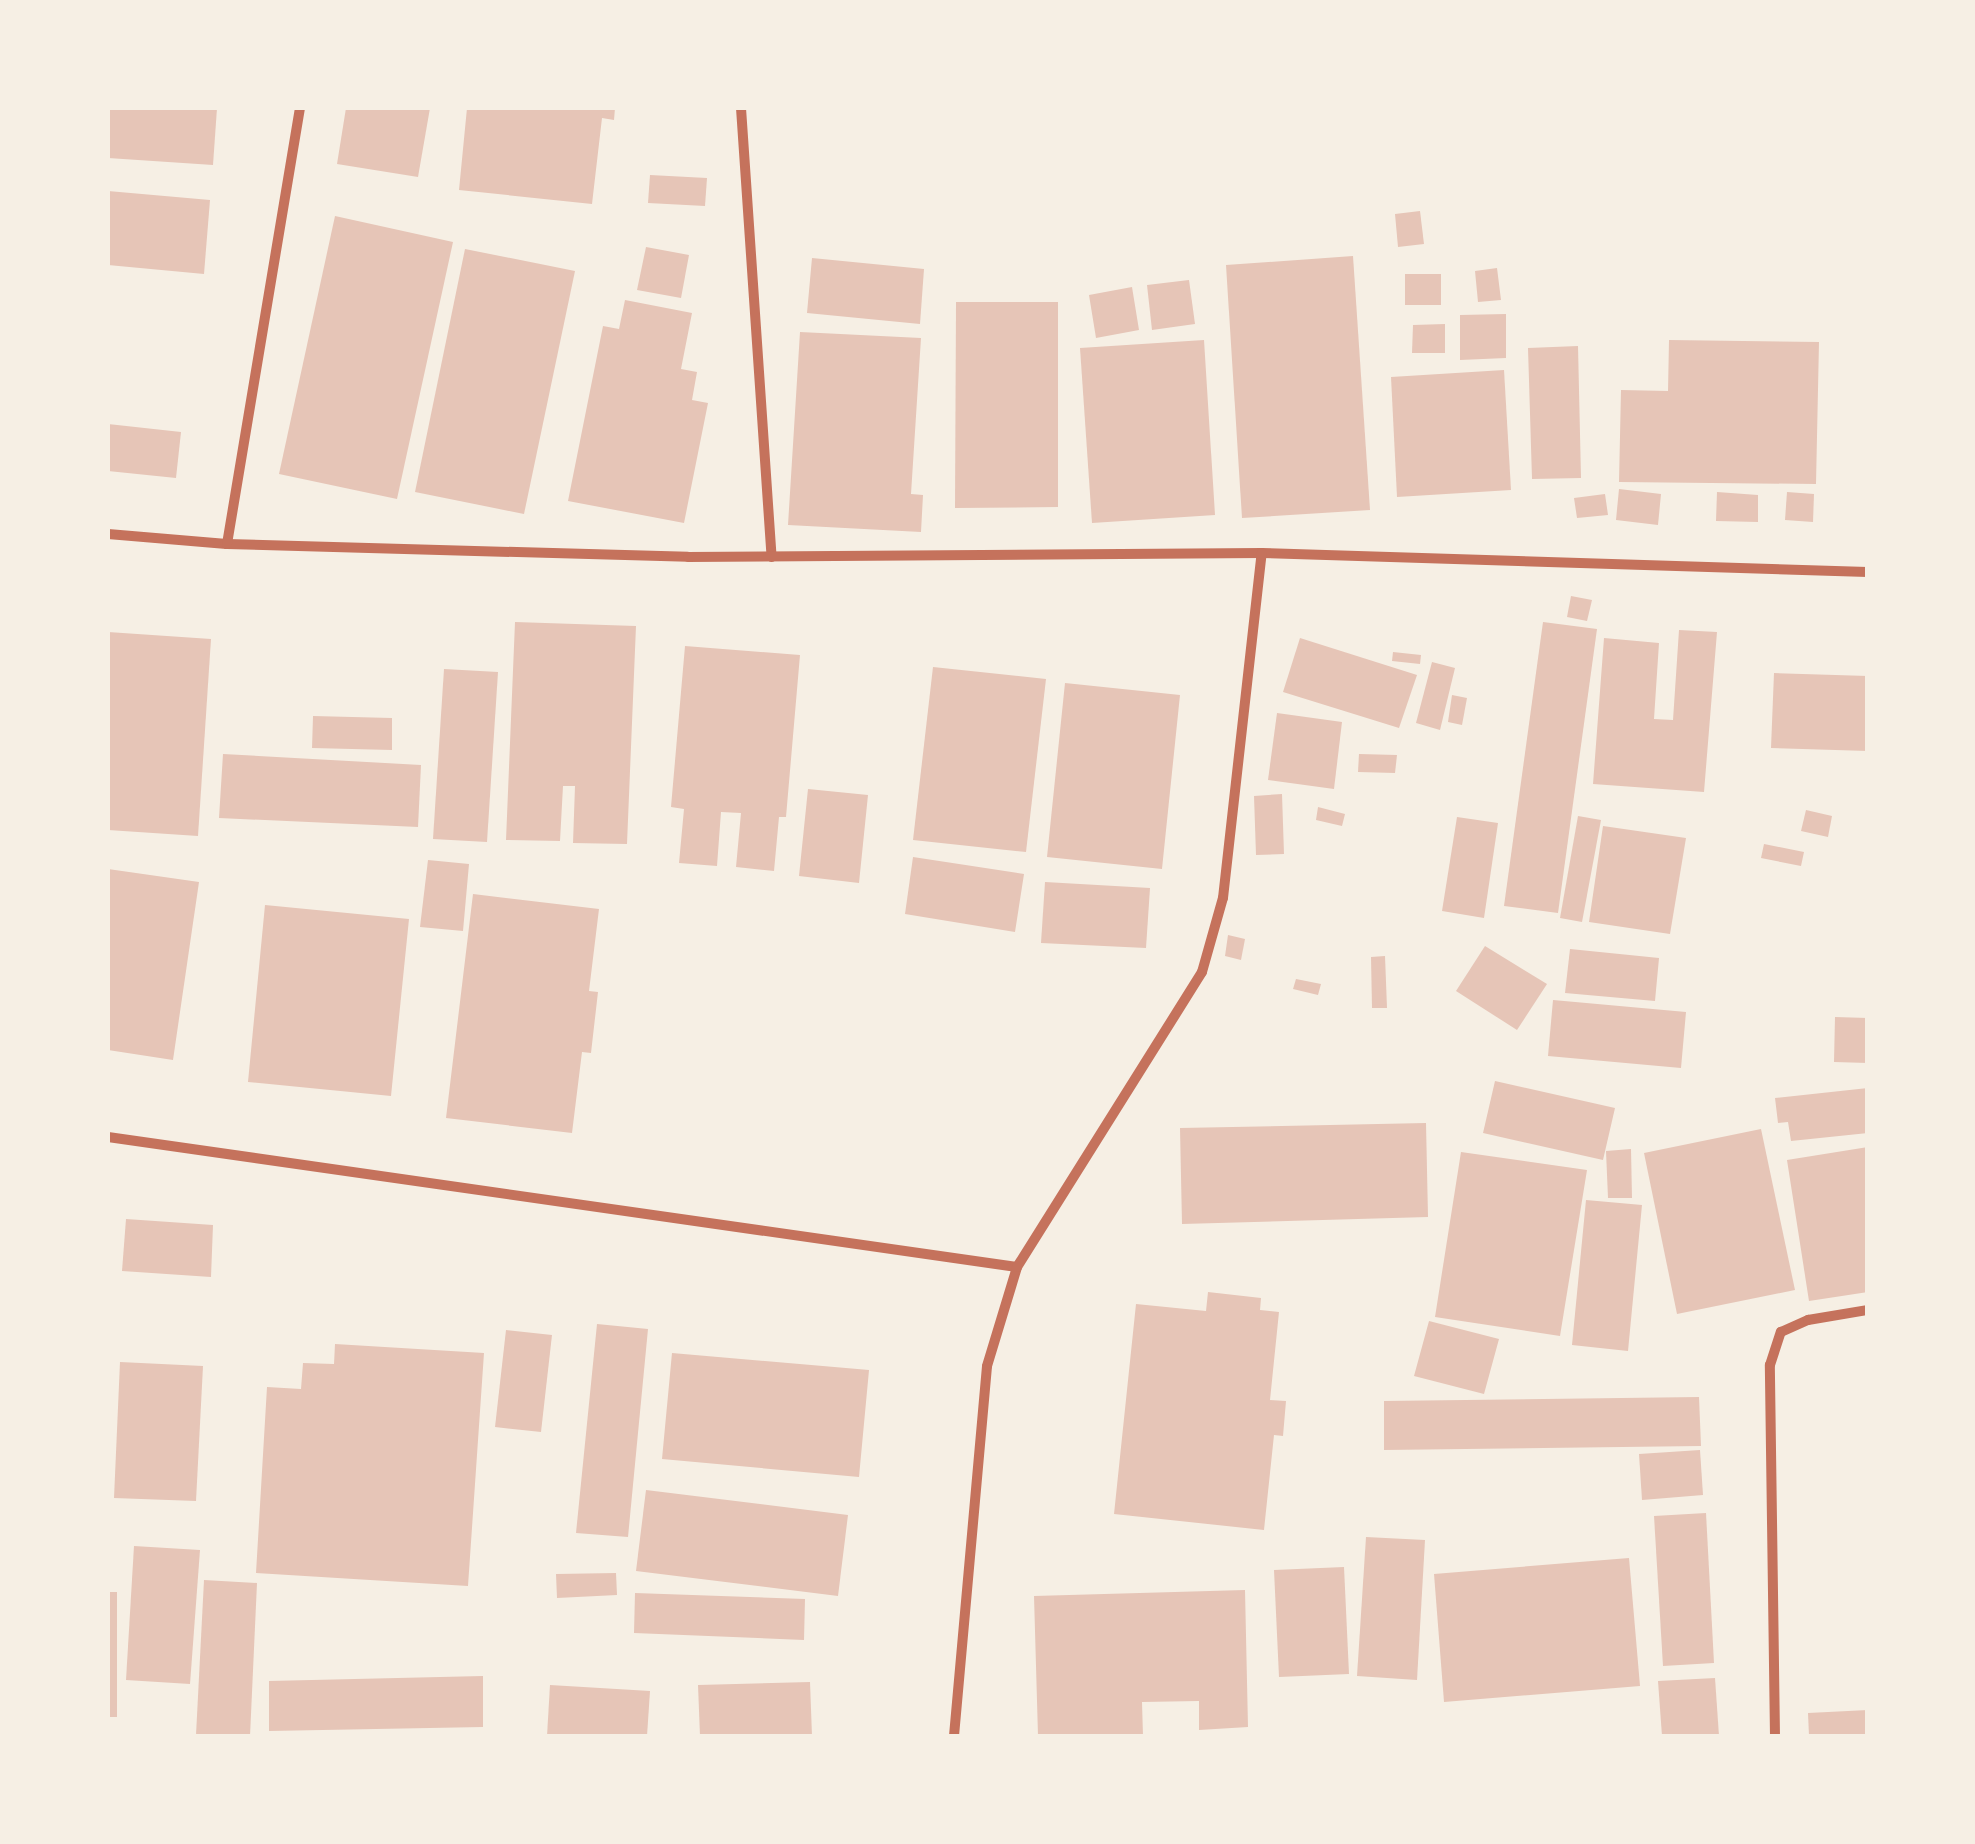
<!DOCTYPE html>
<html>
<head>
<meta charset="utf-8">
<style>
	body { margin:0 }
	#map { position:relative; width:1975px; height:1844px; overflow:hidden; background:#f6efe4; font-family:"Source Serif 4",serif }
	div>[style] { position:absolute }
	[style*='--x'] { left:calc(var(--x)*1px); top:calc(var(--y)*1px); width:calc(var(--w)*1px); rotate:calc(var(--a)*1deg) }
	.building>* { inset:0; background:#e6c5b7 }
	.minor>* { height:10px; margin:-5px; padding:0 5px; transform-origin:5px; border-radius:5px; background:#c5725c }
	span { translate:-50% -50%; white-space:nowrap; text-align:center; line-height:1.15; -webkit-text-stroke:10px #f6efe4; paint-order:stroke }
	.frame { position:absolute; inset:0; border:110px solid #f6efe4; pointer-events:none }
</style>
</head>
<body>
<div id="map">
	<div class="building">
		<div style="clip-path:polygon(108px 108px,217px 108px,213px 165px,108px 158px)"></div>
		<div style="clip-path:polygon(346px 108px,430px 108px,418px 177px,337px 164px)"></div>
		<div style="clip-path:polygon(467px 108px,615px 108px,614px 120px,602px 118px,592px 204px,459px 190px)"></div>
		<div style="clip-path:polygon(650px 175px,707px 178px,705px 206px,648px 203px)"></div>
		<div style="clip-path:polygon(108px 191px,210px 200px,204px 274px,108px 265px)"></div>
		<div style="clip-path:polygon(1420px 211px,1424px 244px,1398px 247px,1395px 214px)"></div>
		<div style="clip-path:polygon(335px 216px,453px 242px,397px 499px,279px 474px)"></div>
		<div style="clip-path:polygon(646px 247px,689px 255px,681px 298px,637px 290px)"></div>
		<div style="clip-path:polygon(465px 249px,575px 271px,524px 514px,415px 492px)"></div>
		<div style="clip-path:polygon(1353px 256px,1370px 510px,1242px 518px,1226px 265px)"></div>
		<div style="clip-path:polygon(812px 258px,924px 269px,920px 324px,807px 313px)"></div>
		<div style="clip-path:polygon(1497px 268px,1501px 300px,1478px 302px,1475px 271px)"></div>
		<div style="clip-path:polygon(1405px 274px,1441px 274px,1441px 305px,1405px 305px)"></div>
		<div style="clip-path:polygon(1189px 280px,1195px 324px,1152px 330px,1147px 285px)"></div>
		<div style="clip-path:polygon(1132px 287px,1139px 330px,1096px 338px,1089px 295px)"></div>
		<div style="clip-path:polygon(625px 300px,692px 313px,681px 369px,697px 372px,692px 400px,708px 403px,684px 523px,568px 501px,603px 326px,619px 329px)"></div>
		<div style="clip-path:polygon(956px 302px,1058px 302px,1058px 507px,955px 508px)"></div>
		<div style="clip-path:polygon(1506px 314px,1506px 358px,1460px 360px,1460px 315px)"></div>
		<div style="clip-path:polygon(1445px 324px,1445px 353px,1412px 353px,1413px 325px)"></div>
		<div style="clip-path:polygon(800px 332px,921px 338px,911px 494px,923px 495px,921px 532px,788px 525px)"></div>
		<div style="clip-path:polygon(1204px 340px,1215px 515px,1092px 523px,1080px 348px)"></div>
		<div style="clip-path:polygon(1669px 340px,1819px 342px,1816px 484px,1619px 482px,1621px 390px,1668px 391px)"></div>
		<div style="clip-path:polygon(1578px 346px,1581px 478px,1532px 479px,1528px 348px)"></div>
		<div style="clip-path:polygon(1504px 370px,1511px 490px,1397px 497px,1391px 377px)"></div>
		<div style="clip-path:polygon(108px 424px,181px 432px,176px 478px,108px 471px)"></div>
		<div style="clip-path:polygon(1619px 489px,1661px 494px,1658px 525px,1616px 520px)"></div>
		<div style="clip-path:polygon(1717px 492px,1758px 495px,1758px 522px,1716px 521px)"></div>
		<div style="clip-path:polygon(1787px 492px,1814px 494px,1813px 522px,1785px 520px)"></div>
		<div style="clip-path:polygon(1605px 494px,1608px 515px,1577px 518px,1574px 498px)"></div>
		<div style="clip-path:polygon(1571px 596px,1592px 600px,1587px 621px,1567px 617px)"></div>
		<div style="clip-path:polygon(515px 622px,636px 626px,627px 844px,573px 843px,575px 786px,563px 786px,560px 841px,506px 840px)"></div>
		<div style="clip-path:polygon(1543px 622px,1597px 629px,1558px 913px,1504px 906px)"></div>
		<div style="clip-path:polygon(1679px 630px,1717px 632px,1704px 792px,1593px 784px,1604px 638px,1659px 643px,1654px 719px,1673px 720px)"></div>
		<div style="clip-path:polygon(108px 632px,211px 639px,198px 836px,108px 830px)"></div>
		<div style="clip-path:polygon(1300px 638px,1417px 675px,1399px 728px,1283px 692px)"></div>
		<div style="clip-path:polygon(685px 646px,800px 655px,786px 817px,779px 817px,774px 871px,736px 867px,741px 813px,721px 812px,717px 866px,679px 863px,684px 809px,671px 807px)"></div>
		<div style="clip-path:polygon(1393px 652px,1421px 655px,1420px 664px,1392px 661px)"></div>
		<div style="clip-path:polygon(1432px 662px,1455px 668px,1440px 730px,1416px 723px)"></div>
		<div style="clip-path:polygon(933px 667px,1046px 679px,1026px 852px,913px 840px)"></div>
		<div style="clip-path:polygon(444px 669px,498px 672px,487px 842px,433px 839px)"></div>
		<div style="clip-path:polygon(1774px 673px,1868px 676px,1868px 751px,1771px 748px)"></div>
		<div style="clip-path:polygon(1065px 683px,1180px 695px,1162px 869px,1047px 857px)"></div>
		<div style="clip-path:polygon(1452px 695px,1467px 698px,1462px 725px,1448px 722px)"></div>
		<div style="clip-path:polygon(1277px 713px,1342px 722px,1334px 789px,1268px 780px)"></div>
		<div style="clip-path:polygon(313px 716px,392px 718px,392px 750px,312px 748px)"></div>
		<div style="clip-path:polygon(223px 754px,421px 765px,418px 827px,219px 818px)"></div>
		<div style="clip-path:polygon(1359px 754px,1397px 755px,1395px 773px,1358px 772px)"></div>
		<div style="clip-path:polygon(808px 789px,868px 795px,859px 883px,799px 876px)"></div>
		<div style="clip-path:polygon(1282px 794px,1284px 854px,1256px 855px,1254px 796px)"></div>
		<div style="clip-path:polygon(1318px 807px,1345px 814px,1342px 826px,1316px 820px)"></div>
		<div style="clip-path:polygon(1806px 810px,1832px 816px,1828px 837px,1801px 831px)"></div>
		<div style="clip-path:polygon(1578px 816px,1601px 820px,1582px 922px,1560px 918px)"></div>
		<div style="clip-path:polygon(1457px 817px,1498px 823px,1484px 918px,1442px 911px)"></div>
		<div style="clip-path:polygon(1603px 826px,1686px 838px,1670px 934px,1589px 922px)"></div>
		<div style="clip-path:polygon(1764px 844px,1804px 852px,1801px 866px,1761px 858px)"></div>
		<div style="clip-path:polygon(913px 857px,1024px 874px,1015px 932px,905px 914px)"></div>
		<div style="clip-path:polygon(428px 860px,469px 864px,463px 931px,420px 927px)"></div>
		<div style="clip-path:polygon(108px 869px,199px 882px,173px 1060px,108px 1050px)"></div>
		<div style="clip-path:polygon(1045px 882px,1150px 888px,1146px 948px,1041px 943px)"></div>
		<div style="clip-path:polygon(473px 894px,599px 909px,589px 991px,598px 992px,591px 1053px,582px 1052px,572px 1133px,446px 1118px)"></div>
		<div style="clip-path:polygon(265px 905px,409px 919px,391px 1096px,248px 1082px)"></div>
		<div style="clip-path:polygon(1228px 935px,1245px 939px,1241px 960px,1225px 956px)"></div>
		<div style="clip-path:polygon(1485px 946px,1547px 984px,1517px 1030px,1456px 991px)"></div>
		<div style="clip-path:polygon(1570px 949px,1659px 958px,1655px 1001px,1565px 993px)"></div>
		<div style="clip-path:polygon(1385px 956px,1387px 1008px,1372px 1008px,1371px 957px)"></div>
		<div style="clip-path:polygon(1296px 979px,1321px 984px,1318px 995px,1293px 989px)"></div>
		<div style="clip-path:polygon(1553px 1000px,1686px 1012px,1681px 1068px,1548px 1056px)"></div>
		<div style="clip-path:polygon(1835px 1017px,1868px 1018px,1868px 1063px,1834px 1062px)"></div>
		<div style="clip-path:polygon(1495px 1081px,1615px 1108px,1603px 1160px,1483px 1133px)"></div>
		<div style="clip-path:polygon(1868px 1088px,1868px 1133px,1791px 1141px,1788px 1122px,1778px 1123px,1775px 1098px)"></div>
		<div style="clip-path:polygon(1426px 1123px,1428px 1217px,1182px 1224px,1180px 1128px)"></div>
		<div style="clip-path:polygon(1761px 1129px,1795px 1290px,1677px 1314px,1644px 1153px)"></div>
		<div style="clip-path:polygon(1868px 1147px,1868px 1292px,1809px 1301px,1787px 1160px)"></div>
		<div style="clip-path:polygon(1631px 1149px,1632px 1198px,1608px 1198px,1606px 1151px)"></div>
		<div style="clip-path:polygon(1461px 1152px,1587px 1170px,1560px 1336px,1435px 1317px)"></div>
		<div style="clip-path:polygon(1586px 1200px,1642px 1205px,1628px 1351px,1572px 1345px)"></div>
		<div style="clip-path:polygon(126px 1219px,213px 1225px,211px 1277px,122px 1271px)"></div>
		<div style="clip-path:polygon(1208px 1292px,1261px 1298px,1260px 1310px,1279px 1312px,1270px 1400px,1286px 1401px,1283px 1436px,1274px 1435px,1264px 1530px,1114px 1514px,1136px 1304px,1206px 1311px)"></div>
		<div style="clip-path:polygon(1429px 1321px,1499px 1339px,1484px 1394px,1414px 1376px)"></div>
		<div style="clip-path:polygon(597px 1324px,648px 1329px,628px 1537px,576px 1533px)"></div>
		<div style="clip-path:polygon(506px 1330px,552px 1335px,541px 1432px,495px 1427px)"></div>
		<div style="clip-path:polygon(335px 1344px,484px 1353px,468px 1586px,256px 1573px,267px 1387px,301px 1389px,303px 1363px,334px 1364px)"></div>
		<div style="clip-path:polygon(672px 1353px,869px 1370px,859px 1477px,662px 1459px)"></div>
		<div style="clip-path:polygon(120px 1362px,203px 1366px,196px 1501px,114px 1498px)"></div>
		<div style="clip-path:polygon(1699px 1397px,1701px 1446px,1384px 1450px,1384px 1401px)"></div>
		<div style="clip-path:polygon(1700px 1450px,1703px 1495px,1642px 1500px,1639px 1454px)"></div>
		<div style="clip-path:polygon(646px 1490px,848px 1515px,838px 1596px,636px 1571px)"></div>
		<div style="clip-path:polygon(1706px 1513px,1714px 1663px,1663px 1666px,1654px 1516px)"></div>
		<div style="clip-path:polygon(1366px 1537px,1425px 1540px,1417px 1680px,1357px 1676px)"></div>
		<div style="clip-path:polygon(134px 1546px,200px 1550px,190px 1684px,126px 1680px)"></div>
		<div style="clip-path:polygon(1629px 1558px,1640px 1686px,1444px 1702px,1434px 1574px)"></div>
		<div style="clip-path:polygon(1344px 1567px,1349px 1674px,1279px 1677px,1274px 1570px)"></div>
		<div style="clip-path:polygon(616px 1573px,617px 1595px,557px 1598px,556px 1574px)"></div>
		<div style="clip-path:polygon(204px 1580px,257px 1583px,250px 1736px,196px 1735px)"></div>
		<div style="clip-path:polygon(1245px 1590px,1248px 1727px,1199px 1730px,1199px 1701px,1142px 1702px,1143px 1736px,1038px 1736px,1034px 1596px)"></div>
		<div style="clip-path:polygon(108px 1592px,117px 1592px,117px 1717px,108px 1717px)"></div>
		<div style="clip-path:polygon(635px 1593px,805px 1599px,804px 1640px,634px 1633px)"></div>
		<div style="clip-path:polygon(483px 1676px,483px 1727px,269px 1731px,269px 1681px)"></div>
		<div style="clip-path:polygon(1715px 1678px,1719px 1736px,1662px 1736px,1658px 1681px)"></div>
		<div style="clip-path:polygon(810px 1682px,812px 1736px,700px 1736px,698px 1685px)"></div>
		<div style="clip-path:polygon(550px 1685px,650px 1691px,647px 1736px,547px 1736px)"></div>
		<div style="clip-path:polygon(1868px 1710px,1868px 1736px,1809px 1736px,1808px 1713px)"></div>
	</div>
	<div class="minor">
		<div style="--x:741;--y:108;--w:450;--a:86.1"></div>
		<div style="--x:108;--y:534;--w:119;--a:4.8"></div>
		<div style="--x:227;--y:544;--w:461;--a:1.6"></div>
		<div style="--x:688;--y:557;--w:574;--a:-0.4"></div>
		<div style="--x:1262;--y:553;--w:606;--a:1.8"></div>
		<div style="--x:227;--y:544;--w:442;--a:-80.5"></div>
		<div style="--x:108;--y:1137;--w:918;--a:8.14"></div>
		<div style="--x:954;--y:1736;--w:371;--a:-84.9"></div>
		<div style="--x:987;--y:1366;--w:103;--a:-73.1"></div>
		<div style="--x:1017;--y:1267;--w:348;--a:-57.9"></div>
		<div style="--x:1202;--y:972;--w:77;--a:-74.2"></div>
		<div style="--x:1223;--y:898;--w:347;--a:-83.6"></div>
		<div style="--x:1775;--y:1736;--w:371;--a:-90.8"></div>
		<div style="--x:1770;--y:1365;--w:35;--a:-72"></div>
		<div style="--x:1781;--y:1332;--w:30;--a:-24"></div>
		<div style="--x:1808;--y:1320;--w:61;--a:-9.5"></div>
	</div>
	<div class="frame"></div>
</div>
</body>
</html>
